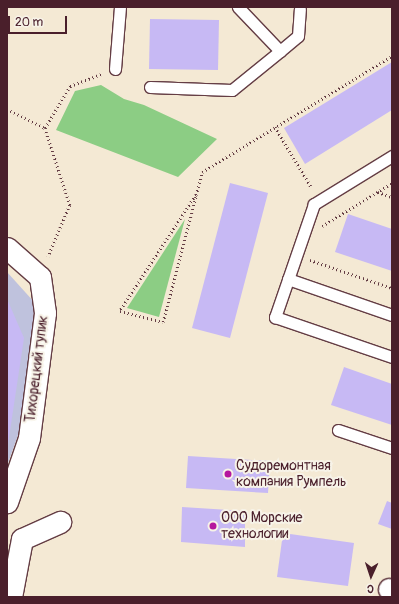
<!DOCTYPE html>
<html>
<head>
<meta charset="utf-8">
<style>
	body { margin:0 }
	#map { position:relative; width:399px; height:604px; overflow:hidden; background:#f4e9d4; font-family:Pangolin,sans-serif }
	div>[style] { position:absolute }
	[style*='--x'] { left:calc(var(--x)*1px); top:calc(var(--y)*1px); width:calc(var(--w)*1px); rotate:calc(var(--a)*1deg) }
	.industrial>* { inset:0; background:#bfc2dd }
	.green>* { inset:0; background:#8ccd84 }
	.building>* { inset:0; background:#c7b9f4 }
	.path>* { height:2.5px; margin-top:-1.25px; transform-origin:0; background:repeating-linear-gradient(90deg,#643d44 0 1px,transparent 0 4px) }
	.roads { filter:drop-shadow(1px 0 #643d44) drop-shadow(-1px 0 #643d44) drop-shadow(0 1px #643d44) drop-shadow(0 -1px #643d44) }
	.lane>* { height:11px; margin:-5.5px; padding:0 5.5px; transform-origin:5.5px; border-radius:5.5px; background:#fff }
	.street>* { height:21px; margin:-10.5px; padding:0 10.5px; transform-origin:10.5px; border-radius:10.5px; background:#fff }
	.dots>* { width:11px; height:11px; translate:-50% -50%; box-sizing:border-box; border:2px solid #f7f3e8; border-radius:50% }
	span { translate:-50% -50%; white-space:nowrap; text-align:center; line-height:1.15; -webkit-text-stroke:4px #f7f3e8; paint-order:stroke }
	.street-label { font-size:14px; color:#4a1f2b }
	.poi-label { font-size:14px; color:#4a1f2b }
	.left { translate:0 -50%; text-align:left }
	.frame { position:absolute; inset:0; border:8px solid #4a1f2b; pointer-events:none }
	.north { position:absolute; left:351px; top:556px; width:40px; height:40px; -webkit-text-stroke:3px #f7f3e8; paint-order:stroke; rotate:183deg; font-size:11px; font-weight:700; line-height:16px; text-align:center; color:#4a1f2b }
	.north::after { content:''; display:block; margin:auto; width:14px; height:18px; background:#4a1f2b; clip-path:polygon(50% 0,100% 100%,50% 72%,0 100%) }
	.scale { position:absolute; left:8px; top:16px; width:59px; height:18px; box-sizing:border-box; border:2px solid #4a1f2b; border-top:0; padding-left:5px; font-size:12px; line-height:14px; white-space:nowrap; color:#4a1f2b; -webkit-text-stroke:3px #f7f3e8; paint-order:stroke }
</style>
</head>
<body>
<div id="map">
	<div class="industrial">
		<div style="clip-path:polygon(7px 272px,35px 303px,22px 424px,7px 466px)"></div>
	</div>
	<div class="green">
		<div style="clip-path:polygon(101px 85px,124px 99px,144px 105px,217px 139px,178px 177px,56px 130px,75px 91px)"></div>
		<div style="clip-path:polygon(185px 219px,159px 317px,127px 308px)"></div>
	</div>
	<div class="building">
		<div style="clip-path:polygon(150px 19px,219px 20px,218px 70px,149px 69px)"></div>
		<div style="clip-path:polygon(392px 62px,392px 110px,305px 164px,284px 128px)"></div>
		<div style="clip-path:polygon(230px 183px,268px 193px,230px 338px,192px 328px)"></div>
		<div style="clip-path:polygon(348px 214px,392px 229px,392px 271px,335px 252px)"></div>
		<div style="clip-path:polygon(7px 299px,24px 338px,8px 444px,7px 444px)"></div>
		<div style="clip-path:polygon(344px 367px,392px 384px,392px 425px,331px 405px)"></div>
		<div style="clip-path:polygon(188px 456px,270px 461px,268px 493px,186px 488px)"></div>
		<div style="clip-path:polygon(387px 501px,392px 503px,392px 529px,378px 524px)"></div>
		<div style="clip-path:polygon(182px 507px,245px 511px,245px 547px,181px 542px)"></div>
		<div style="clip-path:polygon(283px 533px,354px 543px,348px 586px,277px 577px)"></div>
	</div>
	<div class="path">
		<div style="--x:7;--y:109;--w:42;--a:26.6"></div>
		<div style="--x:45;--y:128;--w:81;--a:72"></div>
		<div style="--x:70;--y:205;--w:56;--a:112.9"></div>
		<div style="--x:275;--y:127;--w:71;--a:58.8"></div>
		<div style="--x:45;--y:128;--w:49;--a:-59.2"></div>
		<div style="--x:70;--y:86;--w:34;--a:-21"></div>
		<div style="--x:378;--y:192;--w:15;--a:20"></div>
		<div style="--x:196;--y:195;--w:139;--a:123.2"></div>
		<div style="--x:120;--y:311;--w:44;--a:14.3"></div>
		<div style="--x:163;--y:322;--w:131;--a:-75.4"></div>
		<div style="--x:196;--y:195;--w:24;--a:-75"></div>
		<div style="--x:202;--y:172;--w:223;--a:-31.4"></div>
		<div style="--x:322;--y:226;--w:82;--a:-31.6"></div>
		<div style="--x:310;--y:260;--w:87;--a:18.9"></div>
	</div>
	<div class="roads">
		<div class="lane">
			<div style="--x:280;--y:51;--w:23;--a:-40"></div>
			<div style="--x:298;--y:36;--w:27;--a:-86"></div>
			<div style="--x:115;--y:69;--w:62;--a:-85.4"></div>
			<div style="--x:150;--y:87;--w:82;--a:2.1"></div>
			<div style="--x:232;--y:90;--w:62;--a:-39.1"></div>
			<div style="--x:280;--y:51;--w:61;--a:-133.7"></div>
			<div style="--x:392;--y:156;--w:92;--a:148.4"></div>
			<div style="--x:314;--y:204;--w:120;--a:109"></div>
			<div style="--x:275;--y:317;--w:124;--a:18.9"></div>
			<div style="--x:288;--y:279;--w:110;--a:19.1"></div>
			<div style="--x:338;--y:430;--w:57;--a:18.4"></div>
		</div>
		<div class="street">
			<div style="--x:7;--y:248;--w:44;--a:41.3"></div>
			<div style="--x:40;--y:277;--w:36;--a:82"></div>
			<div style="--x:45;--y:313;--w:126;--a:97.3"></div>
			<div style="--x:29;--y:438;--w:68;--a:109"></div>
			<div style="--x:389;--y:589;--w:3;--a:18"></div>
			<div style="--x:11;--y:597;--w:59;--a:-79.3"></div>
			<div style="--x:22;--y:539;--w:42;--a:-24.1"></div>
		</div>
	</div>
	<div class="dots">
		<div style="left:228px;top:474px;background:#b5179e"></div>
		<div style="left:213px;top:526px;background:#b5179e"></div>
	</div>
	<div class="street-label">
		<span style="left:37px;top:369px;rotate:-83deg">Тихорецкий тупик</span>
	</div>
	<div class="poi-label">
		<span class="left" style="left:236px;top:474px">Судоремонтная<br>компания Румпель</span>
		<span class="left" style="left:221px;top:526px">ООО Морские<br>технологии</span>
	</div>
	<div class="frame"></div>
	<div class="north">С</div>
	<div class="scale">20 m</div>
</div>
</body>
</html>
